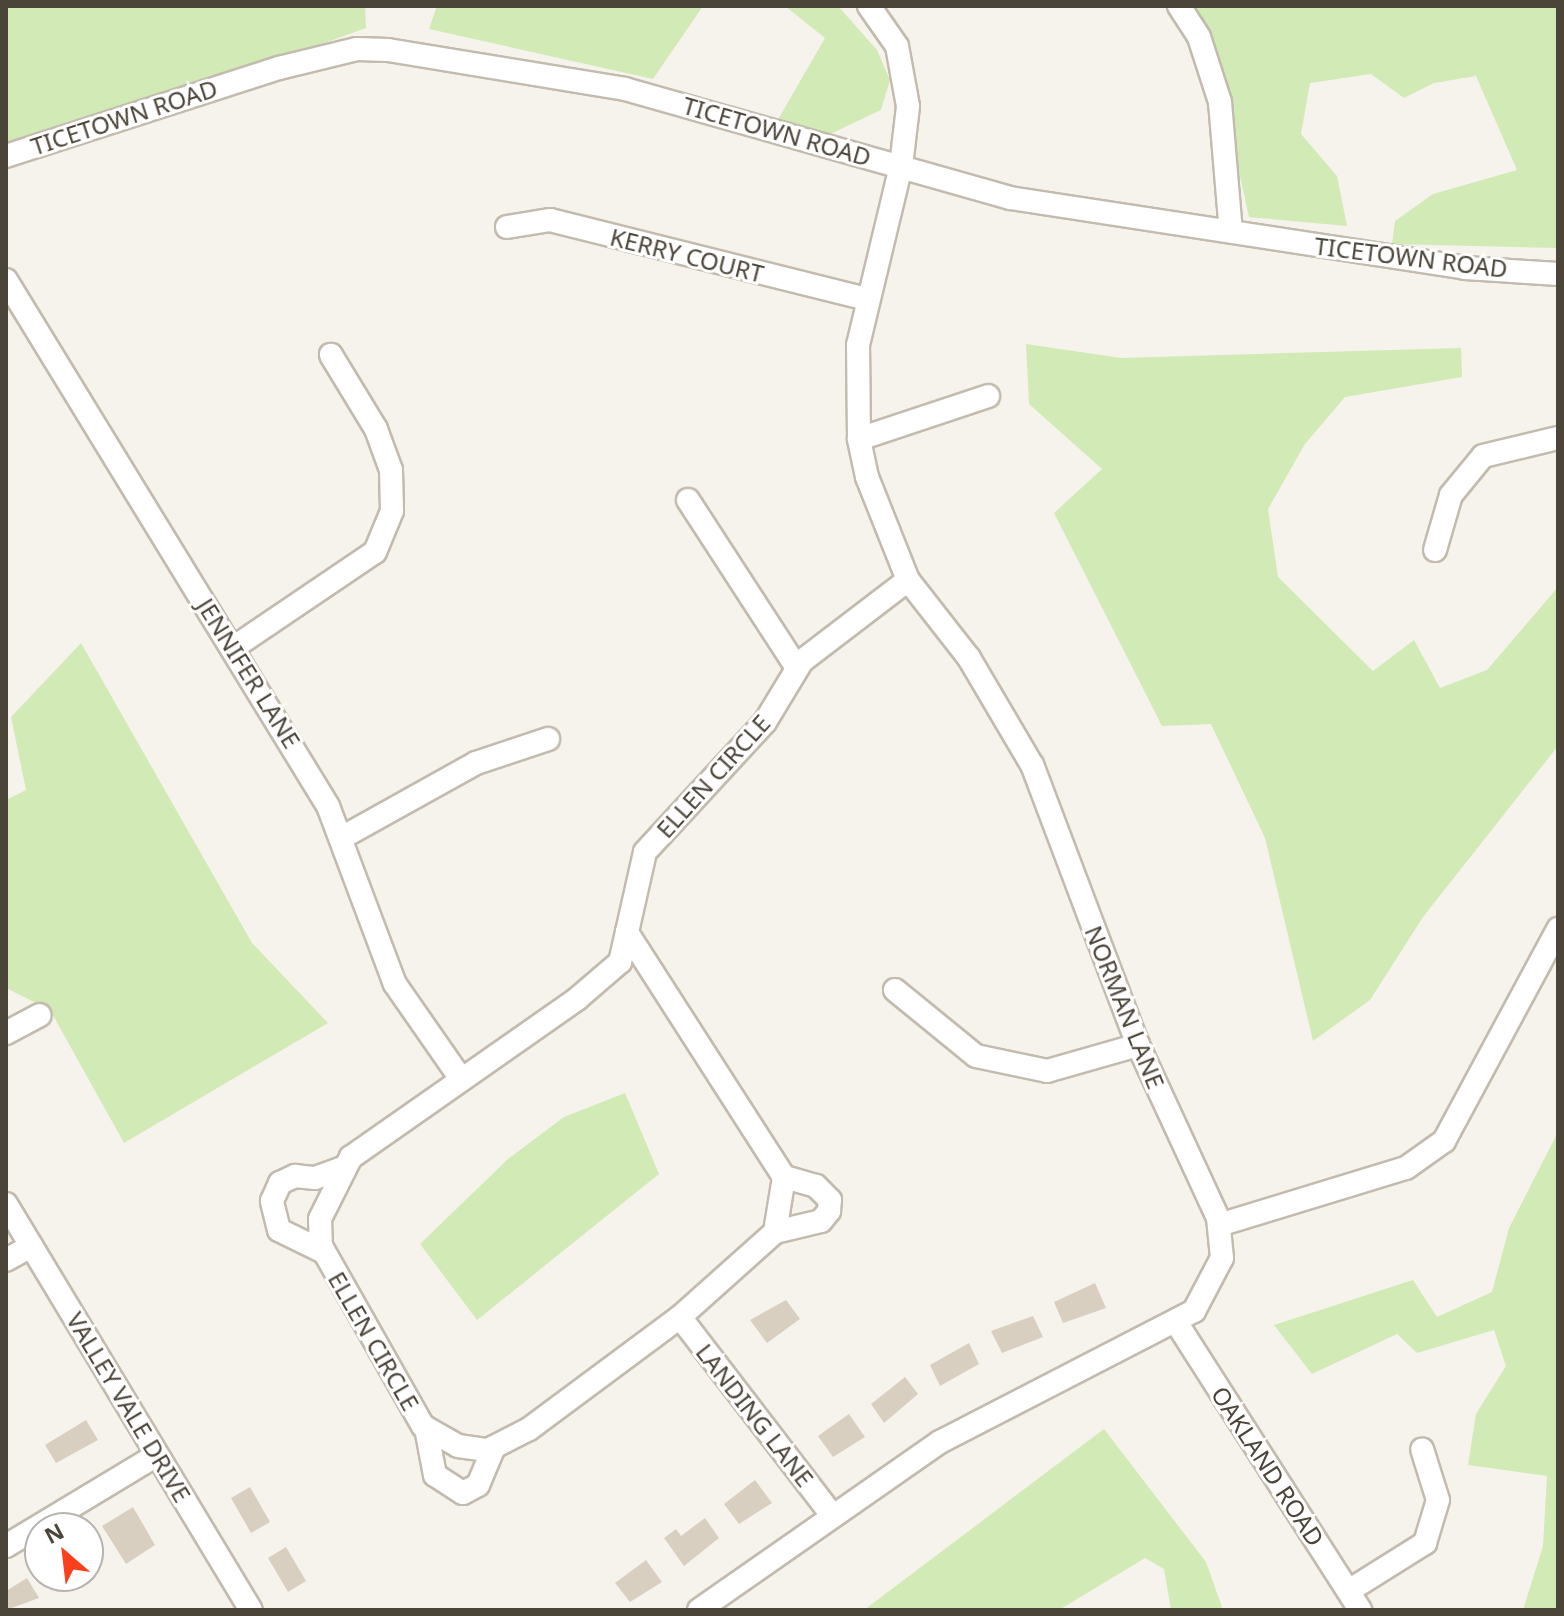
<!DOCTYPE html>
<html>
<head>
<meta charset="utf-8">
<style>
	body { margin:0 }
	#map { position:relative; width:1564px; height:1616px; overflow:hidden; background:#f6f3ec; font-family:"Noto Sans",sans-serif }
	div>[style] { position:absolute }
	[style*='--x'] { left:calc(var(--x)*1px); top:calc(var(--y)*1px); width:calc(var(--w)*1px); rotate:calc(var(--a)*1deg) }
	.green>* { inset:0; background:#d2eab5 }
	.building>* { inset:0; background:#d8cfc1 }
	.roads { filter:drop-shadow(2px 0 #c2bbae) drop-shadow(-2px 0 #c2bbae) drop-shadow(0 2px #c2bbae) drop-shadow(0 -2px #c2bbae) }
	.minor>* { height:22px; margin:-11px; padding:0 11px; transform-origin:11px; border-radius:11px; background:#fff }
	span { translate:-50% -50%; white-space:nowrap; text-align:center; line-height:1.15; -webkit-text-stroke:6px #fff; paint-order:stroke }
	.street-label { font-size:24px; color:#4b4439 }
	.frame { position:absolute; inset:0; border:8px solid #4b4439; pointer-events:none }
	.north { position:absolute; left:24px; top:1512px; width:80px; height:80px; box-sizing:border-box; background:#fff; border:2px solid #b7b4b0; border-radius:50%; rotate:332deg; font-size:22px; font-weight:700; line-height:32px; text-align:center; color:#4b4439 }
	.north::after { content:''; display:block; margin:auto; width:28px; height:36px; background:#fc3f1d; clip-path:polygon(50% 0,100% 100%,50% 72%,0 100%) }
</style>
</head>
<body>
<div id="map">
	<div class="green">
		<div style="clip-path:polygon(6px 6px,365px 6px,366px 28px,6px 158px)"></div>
		<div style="clip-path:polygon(437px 6px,703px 6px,653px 79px,429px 29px)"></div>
		<div style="clip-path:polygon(785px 6px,838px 6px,877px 50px,890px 80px,881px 110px,826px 136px,776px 123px,825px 38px)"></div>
		<div style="clip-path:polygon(1558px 6px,1558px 248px,1392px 244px,1395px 221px,1433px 194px,1517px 170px,1476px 76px,1434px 83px,1404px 98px,1371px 74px,1310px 83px,1301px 134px,1337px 176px,1347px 226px,1249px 217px,1222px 94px,1194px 7px)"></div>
		<div style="clip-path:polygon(1026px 344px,1121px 358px,1461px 348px,1462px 377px,1345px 397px,1305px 444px,1268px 509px,1278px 577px,1373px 671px,1414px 640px,1440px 688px,1487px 670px,1558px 587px,1558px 746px,1423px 917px,1370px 1000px,1313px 1041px,1265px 838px,1211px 724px,1162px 726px,1054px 513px,1102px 469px,1029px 404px)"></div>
		<div style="clip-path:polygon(81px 643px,252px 943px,328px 1023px,124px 1143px,50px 1010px,6px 988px,6px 800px,26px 790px,11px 717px)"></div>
		<div style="clip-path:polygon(625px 1093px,659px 1174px,477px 1320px,420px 1244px,508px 1159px,564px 1117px)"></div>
		<div style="clip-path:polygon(1558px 1132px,1558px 1610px,1523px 1610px,1543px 1546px,1547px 1476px,1468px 1465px,1476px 1414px,1506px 1366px,1494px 1330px,1417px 1353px,1397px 1334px,1312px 1374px,1274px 1325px,1413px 1280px,1437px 1317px,1492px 1292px,1509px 1228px)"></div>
		<div style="clip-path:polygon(1104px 1429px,1206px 1562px,1223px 1610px,1171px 1610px,1164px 1569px,1145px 1558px,1059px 1610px,864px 1610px)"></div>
	</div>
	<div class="building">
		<div style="clip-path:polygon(1095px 1283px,1106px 1308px,1063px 1323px,1054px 1302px)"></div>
		<div style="clip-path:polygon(786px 1300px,800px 1319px,767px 1343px,750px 1320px)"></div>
		<div style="clip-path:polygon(1033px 1316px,1043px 1337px,1002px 1353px,991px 1331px)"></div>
		<div style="clip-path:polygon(969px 1343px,979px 1364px,940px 1386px,930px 1365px)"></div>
		<div style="clip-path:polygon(905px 1377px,918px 1394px,884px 1423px,871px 1404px)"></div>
		<div style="clip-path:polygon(849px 1414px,865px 1437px,833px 1457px,818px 1436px)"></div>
		<div style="clip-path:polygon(86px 1420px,98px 1440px,56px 1463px,45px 1445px)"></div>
		<div style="clip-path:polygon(755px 1480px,772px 1503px,739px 1524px,724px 1504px)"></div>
		<div style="clip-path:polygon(250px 1487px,270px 1522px,251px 1533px,231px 1498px)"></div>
		<div style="clip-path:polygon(133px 1507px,155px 1545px,126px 1564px,102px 1526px)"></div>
		<div style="clip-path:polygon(705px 1518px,719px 1538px,684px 1566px,664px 1538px,676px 1529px,681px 1536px)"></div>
		<div style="clip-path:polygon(286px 1547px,306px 1581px,288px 1592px,268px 1558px)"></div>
		<div style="clip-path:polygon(646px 1560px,662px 1582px,630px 1602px,615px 1583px)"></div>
		<div style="clip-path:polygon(27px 1578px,39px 1598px,6px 1610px,6px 1591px)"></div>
	</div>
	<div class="roads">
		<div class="minor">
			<div style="--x:1179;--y:6;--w:37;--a:57"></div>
			<div style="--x:1199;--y:37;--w:68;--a:72.1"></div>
			<div style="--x:1220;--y:102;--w:130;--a:85.2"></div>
			<div style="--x:6;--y:156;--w:287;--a:-17.9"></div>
			<div style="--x:279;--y:68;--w:80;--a:-13.7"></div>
			<div style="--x:357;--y:49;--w:31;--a:2"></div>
			<div style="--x:388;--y:50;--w:240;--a:9.3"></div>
			<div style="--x:625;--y:89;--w:400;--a:15.8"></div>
			<div style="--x:1010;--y:198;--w:460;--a:8.7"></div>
			<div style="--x:1465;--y:268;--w:93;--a:3.7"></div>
			<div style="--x:507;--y:227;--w:44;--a:-9.2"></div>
			<div style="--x:550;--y:220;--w:327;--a:14"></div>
			<div style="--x:6;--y:280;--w:617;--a:58.53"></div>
			<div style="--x:328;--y:806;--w:190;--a:69.4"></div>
			<div style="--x:395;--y:984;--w:116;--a:55.2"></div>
			<div style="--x:859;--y:439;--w:136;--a:-18.4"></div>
			<div style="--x:688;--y:500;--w:200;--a:57"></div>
			<div style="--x:1435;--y:550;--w:57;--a:-73.8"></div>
			<div style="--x:1451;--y:495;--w:50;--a:-50.6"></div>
			<div style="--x:1483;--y:456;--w:77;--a:-13.5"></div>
			<div style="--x:233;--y:648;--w:171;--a:-34.1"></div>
			<div style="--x:375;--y:552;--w:44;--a:-67.5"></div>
			<div style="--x:392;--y:511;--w:41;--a:-91.4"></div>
			<div style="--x:391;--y:470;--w:44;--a:-110.1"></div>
			<div style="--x:376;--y:429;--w:87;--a:-121.3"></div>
			<div style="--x:343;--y:837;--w:152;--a:-29.1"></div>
			<div style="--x:476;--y:763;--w:76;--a:-18.4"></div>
			<div style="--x:627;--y:932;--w:31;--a:103"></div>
			<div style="--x:620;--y:962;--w:57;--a:139.3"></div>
			<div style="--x:577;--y:999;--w:276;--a:145"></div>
			<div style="--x:351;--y:1157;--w:69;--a:116.6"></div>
			<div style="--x:320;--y:1219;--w:27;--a:88"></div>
			<div style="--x:321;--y:1246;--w:207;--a:60.5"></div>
			<div style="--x:423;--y:1426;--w:40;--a:29.7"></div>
			<div style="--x:458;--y:1446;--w:30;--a:8"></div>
			<div style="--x:488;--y:1450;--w:46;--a:-27.1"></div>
			<div style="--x:529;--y:1429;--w:188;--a:-36.6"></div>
			<div style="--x:680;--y:1317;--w:127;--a:-41.8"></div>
			<div style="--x:775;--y:1232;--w:56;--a:-80.7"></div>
			<div style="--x:784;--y:1177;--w:291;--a:-122.7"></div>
			<div style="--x:627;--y:932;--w:82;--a:-77.3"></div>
			<div style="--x:645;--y:852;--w:177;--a:-47.3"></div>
			<div style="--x:765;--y:722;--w:71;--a:-58.8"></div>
			<div style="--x:802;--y:661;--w:133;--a:-37.4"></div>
			<div style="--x:895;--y:990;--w:104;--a:39.2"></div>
			<div style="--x:976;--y:1056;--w:73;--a:11.9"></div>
			<div style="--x:1047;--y:1071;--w:95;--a:-15.9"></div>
			<div style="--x:6;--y:1033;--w:38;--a:-28"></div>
			<div style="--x:6;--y:1204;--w:474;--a:58.9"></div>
			<div style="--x:1219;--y:1225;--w:195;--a:-17"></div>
			<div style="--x:1406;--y:1168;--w:47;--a:-35.4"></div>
			<div style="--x:1444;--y:1141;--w:241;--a:-61.7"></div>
			<div style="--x:775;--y:1232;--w:47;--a:-13.4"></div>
			<div style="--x:821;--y:1221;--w:13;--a:-51"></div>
			<div style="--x:829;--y:1211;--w:11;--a:-85"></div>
			<div style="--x:830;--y:1200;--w:20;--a:-135"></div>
			<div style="--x:816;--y:1186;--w:33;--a:-164"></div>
			<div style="--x:324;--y:1252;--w:50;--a:-153.9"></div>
			<div style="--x:279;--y:1230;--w:30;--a:-104"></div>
			<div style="--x:272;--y:1201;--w:20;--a:-66"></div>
			<div style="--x:280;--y:1183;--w:17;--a:-25"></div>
			<div style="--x:295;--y:1176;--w:20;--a:6"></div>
			<div style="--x:315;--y:1178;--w:32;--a:-20"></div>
			<div style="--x:6;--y:1260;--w:29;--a:-29"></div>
			<div style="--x:680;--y:1317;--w:248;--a:52.5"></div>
			<div style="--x:1176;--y:1322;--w:342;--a:57.4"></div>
			<div style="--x:426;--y:1428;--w:48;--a:79.2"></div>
			<div style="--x:435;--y:1475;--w:33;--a:33"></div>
			<div style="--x:463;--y:1493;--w:17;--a:-28"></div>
			<div style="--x:478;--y:1485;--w:41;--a:-67.2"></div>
			<div style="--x:6;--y:1546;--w:176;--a:-31.1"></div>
			<div style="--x:1350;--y:1590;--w:89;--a:-32.1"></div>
			<div style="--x:1425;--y:1543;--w:45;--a:-73.2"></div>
			<div style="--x:1438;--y:1500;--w:53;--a:-107.4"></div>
			<div style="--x:699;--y:1610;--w:294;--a:-34.9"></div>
			<div style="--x:940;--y:1442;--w:286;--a:-27.3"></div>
			<div style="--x:1194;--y:1311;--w:60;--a:-62.2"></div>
			<div style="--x:1222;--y:1258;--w:40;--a:-95.7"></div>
			<div style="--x:1218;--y:1218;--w:191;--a:-114.8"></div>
			<div style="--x:1138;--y:1045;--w:299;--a:-110.7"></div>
			<div style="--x:1032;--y:765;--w:124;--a:-120.5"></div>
			<div style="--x:969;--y:658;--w:99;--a:-128"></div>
			<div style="--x:908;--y:580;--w:111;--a:-111.7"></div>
			<div style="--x:867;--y:477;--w:39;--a:-102"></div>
			<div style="--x:859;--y:439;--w:94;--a:-90.6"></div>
			<div style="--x:858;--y:345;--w:184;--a:-76.5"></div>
			<div style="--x:901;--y:166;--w:60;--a:-83.3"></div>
			<div style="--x:908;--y:106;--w:61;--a:-100.4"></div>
			<div style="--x:897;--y:46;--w:49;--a:-125"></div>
		</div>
	</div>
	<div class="street-label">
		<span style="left:124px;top:117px;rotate:-18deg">TICETOWN ROAD</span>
		<span style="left:777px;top:131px;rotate:16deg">TICETOWN ROAD</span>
		<span style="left:687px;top:255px;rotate:14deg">KERRY COURT</span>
		<span style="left:1411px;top:257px;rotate:7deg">TICETOWN ROAD</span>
		<span style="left:249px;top:673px;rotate:58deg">JENNIFER LANE</span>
		<span style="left:713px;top:776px;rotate:-48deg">ELLEN CIRCLE</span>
		<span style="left:1125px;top:1007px;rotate:68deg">NORMAN LANE</span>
		<span style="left:374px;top:1341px;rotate:60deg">ELLEN CIRCLE</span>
		<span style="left:129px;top:1407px;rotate:59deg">VALLEY VALE DRIVE</span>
		<span style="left:755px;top:1415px;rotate:52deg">LANDING LANE</span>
		<span style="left:1268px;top:1466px;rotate:57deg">OAKLAND ROAD</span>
	</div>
	<div class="frame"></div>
	<div class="north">N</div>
</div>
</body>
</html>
